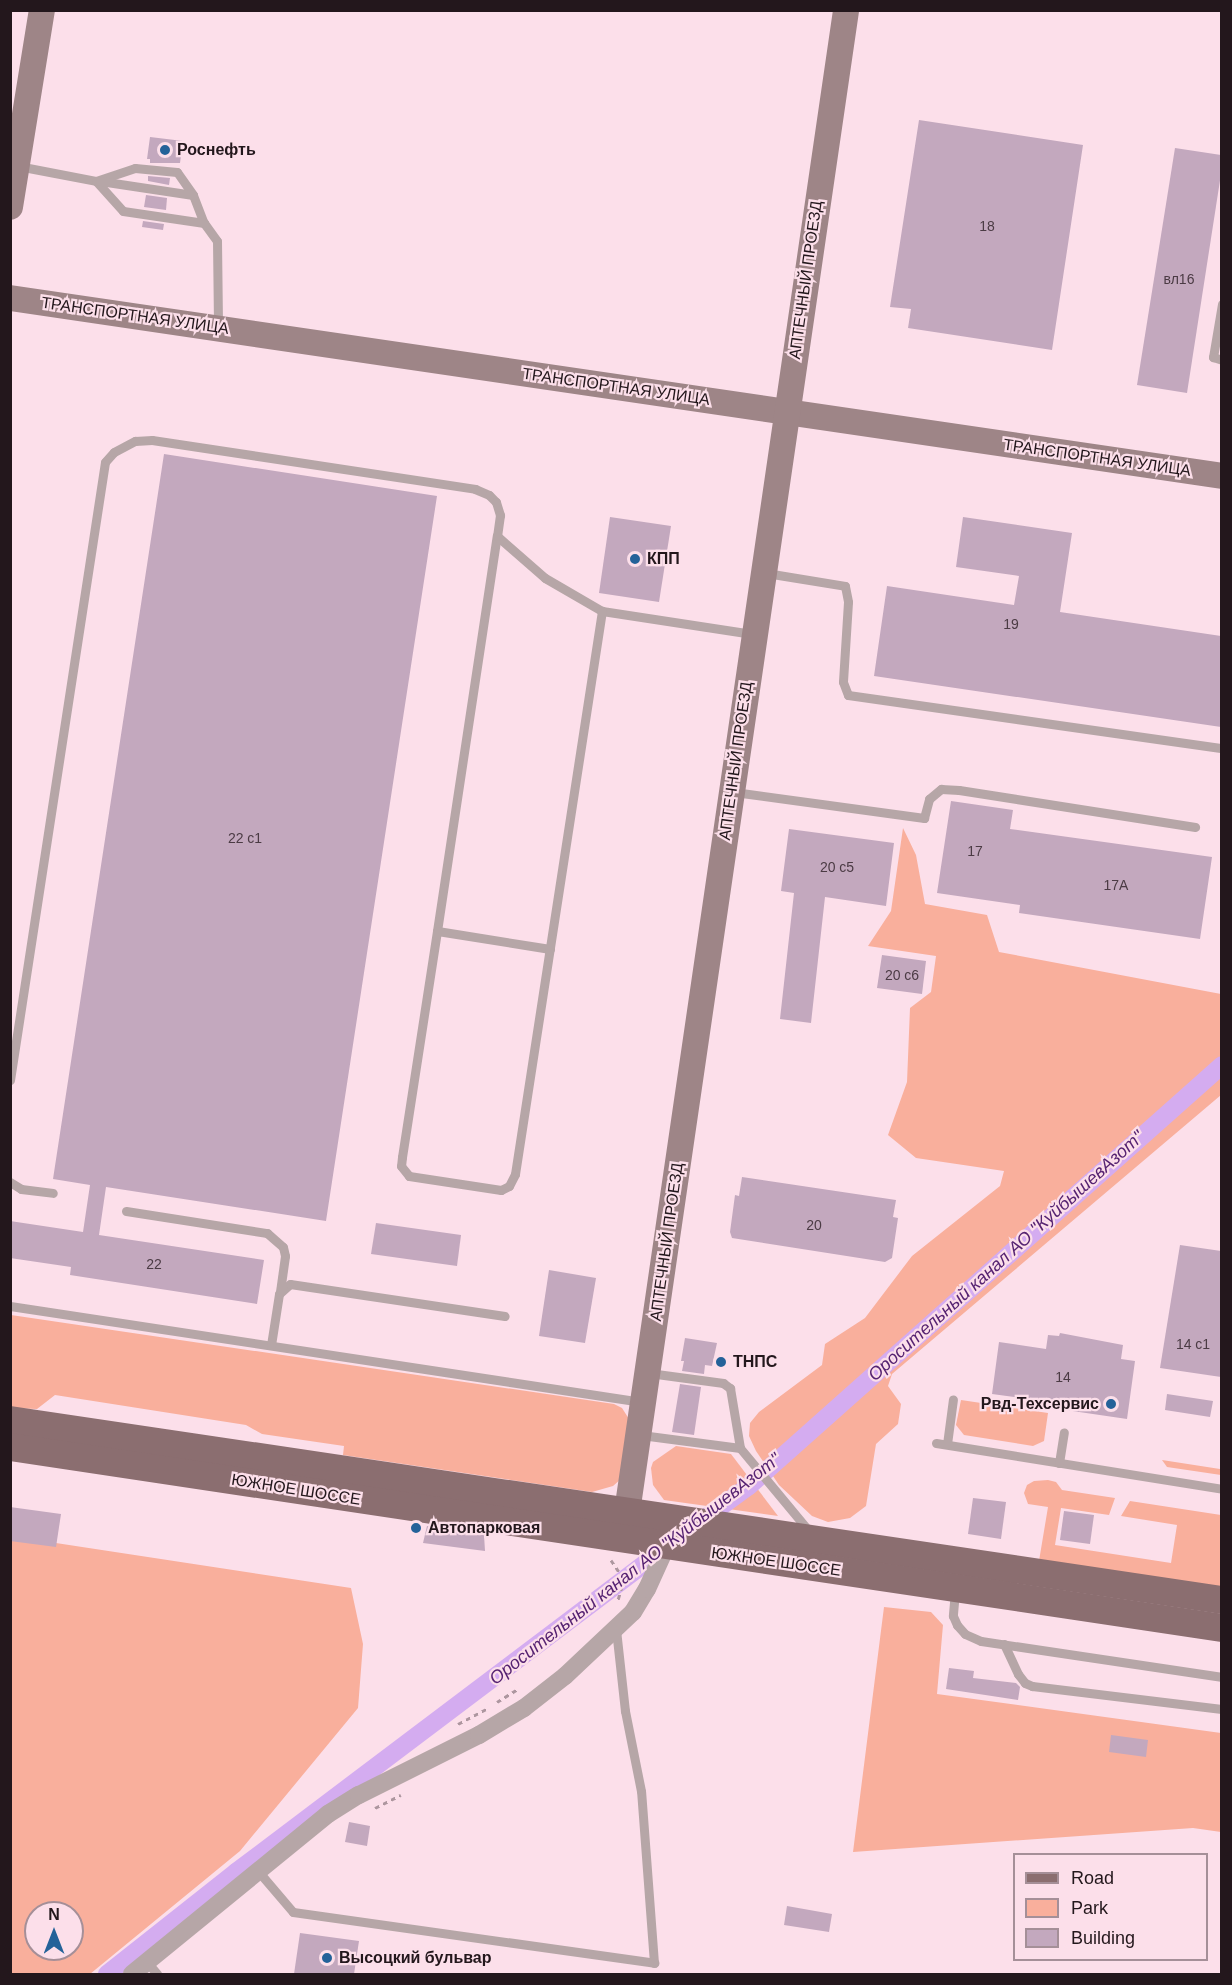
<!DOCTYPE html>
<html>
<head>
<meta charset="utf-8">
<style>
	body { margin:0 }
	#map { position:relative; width:1232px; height:1985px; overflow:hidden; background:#fcdfea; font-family:Arial,sans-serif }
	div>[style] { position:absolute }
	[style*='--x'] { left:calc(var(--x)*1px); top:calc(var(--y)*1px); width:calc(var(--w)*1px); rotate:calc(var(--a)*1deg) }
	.green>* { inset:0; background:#f9af9c }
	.canal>* { height:18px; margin:-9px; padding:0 9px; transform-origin:9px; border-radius:9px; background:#d4acf0 }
	.building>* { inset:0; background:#c3a8be }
	.path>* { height:3px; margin-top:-1.5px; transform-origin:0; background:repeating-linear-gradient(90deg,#ad969f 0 4.5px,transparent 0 9px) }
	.lane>* { height:9px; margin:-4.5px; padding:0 4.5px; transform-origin:4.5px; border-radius:4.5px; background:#b6a6a7 }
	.street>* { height:18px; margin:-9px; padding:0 9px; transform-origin:9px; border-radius:9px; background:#b6a6a7 }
	.secondary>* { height:26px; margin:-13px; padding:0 13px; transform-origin:13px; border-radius:13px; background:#9e8587 }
	.primary>* { height:28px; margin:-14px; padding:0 14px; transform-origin:14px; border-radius:14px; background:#8b6e70 }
	.dots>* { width:16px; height:16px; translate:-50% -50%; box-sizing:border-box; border:3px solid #fcdfea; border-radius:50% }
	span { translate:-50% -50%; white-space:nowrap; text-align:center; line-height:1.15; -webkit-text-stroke:4.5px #fcdfea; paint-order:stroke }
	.number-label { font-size:14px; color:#4b3b44 }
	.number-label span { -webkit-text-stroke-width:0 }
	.poi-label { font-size:16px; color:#23171c; font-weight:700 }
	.left { translate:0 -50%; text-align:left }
	.right { translate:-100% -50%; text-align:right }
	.street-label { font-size:16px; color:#23171c }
	.water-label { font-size:18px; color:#562372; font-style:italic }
	.frame { position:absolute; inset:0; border:12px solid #23171c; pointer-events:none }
	.legend { position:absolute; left:1013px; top:1853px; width:195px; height:108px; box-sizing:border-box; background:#fcdfea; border:2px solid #a58f98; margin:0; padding:8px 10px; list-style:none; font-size:18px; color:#23171c }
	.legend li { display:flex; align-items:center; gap:12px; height:30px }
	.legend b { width:30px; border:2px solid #a58f98 }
	.north { position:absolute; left:24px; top:1901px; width:60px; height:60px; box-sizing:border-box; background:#fcdfea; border:2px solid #a58f98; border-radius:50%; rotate:0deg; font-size:16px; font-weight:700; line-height:24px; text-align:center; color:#23171c }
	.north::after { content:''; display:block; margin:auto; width:21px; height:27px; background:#246299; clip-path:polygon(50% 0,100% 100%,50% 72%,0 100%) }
</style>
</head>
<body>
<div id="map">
	<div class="green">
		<div style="clip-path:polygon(903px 828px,916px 855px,925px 904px,987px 915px,999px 952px,1221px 994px,1221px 1095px,892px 1374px,888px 1386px,901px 1404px,898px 1424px,876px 1444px,866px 1506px,850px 1518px,828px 1522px,812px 1516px,779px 1485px,756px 1451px,749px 1436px,750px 1423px,759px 1412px,822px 1365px,825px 1344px,865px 1318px,912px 1256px,1000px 1186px,1004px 1171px,916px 1158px,888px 1135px,907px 1082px,910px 1008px,931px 992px,936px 956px,868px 946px,891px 911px)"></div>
		<div style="clip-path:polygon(11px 1315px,614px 1404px,622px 1408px,629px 1419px,621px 1479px,613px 1486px,592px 1492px,343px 1455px,344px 1446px,262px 1434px,246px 1425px,55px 1395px,37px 1409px,11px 1408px)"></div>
		<div style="clip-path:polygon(961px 1400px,1048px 1413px,1044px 1441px,1033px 1446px,964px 1435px,956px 1425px)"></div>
		<div style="clip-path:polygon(676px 1446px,731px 1454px,778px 1516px,664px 1500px,653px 1485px,651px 1468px,653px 1462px)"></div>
		<div style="clip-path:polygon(1162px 1460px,1220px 1469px,1221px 1465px,1221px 1475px,1167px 1467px)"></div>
		<div style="clip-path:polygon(1048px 1480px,1056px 1482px,1062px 1490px,1115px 1498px,1109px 1515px,1061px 1508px,1055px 1545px,1171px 1563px,1177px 1525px,1121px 1516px,1130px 1501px,1221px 1515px,1221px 1587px,1039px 1561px,1048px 1507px,1028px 1504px,1024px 1493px,1027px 1485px,1034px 1481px)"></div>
		<div style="clip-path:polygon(evenodd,10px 1536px,351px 1588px,363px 1644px,358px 1708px,240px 1851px,90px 1974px,11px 1974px,10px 1536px,36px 1913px,72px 1913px,72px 1949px,36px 1949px,36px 1913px)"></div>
		<div style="clip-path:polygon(884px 1607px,931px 1612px,943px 1625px,937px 1694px,1221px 1733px,1221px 1832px,1193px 1828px,853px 1852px)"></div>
	</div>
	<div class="canal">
		<div style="--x:697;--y:1524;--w:64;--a:-36.2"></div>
		<div style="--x:749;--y:1486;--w:633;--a:-41.67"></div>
		<div style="--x:107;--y:1974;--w:164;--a:-38.3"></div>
		<div style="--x:236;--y:1872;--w:541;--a:-37.04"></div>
	</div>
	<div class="building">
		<div style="clip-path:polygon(919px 120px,1083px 145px,1052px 350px,908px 328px,911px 309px,890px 307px)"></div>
		<div style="clip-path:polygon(150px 137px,183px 141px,180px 163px,150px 163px,150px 159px,147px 159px)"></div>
		<div style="clip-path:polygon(1175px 148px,1221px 155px,1221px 174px,1187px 393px,1137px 385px)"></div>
		<div style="clip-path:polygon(148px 176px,170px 178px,169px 185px,148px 181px)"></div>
		<div style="clip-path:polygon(146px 195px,167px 198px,166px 210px,144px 207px)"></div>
		<div style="clip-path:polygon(143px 221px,164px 224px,163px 230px,142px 227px)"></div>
		<div style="clip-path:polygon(164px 454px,437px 496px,326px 1221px,106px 1187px,99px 1235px,264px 1260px,257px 1304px,70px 1275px,71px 1267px,10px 1258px,10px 1221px,83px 1232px,90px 1185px,53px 1179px)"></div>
		<div style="clip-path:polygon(610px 517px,671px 526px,659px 602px,599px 593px)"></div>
		<div style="clip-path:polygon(963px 517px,1072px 533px,1060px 612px,1221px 636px,1221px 727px,874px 676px,887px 586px,1014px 605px,1019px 576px,956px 567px)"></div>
		<div style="clip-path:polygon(951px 801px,1013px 810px,1010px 829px,1212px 857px,1200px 939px,1019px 913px,1020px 905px,937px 893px)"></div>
		<div style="clip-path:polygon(789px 829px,894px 843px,886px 906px,825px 897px,811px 1023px,780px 1019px,794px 893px,781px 891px)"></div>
		<div style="clip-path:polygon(882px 955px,926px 961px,922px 994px,877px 988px)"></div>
		<div style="clip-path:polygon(742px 1177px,896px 1200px,893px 1217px,898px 1218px,892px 1258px,885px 1262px,732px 1238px,730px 1232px,735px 1195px,739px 1196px)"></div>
		<div style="clip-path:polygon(376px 1223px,461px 1235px,457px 1266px,371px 1254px)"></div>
		<div style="clip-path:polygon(1180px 1245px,1221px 1251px,1221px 1377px,1160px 1368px)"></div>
		<div style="clip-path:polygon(549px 1270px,596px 1278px,585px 1343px,539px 1336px)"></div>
		<div style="clip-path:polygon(1060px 1333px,1123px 1345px,1121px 1359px,1135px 1361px,1127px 1419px,1052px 1408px,1053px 1402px,992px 1394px,999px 1342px,1046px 1349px,1048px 1335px,1059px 1336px)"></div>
		<div style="clip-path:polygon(685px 1338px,717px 1343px,712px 1366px,705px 1365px,704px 1374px,682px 1371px,684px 1361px,681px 1361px)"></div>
		<div style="clip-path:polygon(680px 1384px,701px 1387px,694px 1435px,672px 1432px)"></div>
		<div style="clip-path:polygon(1167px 1394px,1213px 1401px,1210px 1417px,1165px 1410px)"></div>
		<div style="clip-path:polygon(973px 1498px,1006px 1502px,1001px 1539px,968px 1534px)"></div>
		<div style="clip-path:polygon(10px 1507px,61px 1514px,56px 1547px,10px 1541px)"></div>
		<div style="clip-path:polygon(1064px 1511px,1094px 1515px,1090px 1544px,1060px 1540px)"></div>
		<div style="clip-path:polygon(427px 1526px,484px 1535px,485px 1551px,423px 1543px)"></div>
		<div style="clip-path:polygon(949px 1668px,974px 1671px,973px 1678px,1016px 1683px,1020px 1687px,1018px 1700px,946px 1689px)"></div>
		<div style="clip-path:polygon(1111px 1735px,1148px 1740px,1146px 1757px,1109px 1752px)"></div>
		<div style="clip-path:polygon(349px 1822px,370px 1826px,367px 1846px,345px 1842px)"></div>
		<div style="clip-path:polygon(787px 1906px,832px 1914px,829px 1932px,784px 1925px)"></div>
		<div style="clip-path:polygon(300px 1933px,359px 1941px,354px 1974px,294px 1974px)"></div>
	</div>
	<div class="path">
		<div style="--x:611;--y:1560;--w:18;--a:56"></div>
		<div style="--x:621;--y:1575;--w:11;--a:85"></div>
		<div style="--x:622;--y:1586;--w:15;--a:106"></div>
		<div style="--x:497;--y:1702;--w:26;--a:-32"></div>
		<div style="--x:458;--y:1724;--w:32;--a:-28"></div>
		<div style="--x:375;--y:1808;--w:29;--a:-27"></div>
	</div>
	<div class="lane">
		<div style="--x:18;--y:166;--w:79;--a:10.9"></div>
		<div style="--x:96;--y:181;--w:41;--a:-18.4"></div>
		<div style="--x:135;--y:168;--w:42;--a:5.4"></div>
		<div style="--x:177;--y:172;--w:28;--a:55"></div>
		<div style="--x:193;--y:195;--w:30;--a:69"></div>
		<div style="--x:204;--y:223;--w:22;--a:54"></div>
		<div style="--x:217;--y:241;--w:85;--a:89.3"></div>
		<div style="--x:96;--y:181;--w:40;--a:48"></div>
		<div style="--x:123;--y:211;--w:82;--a:8.4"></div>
		<div style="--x:100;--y:181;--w:94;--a:8.6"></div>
		<div style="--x:1222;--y:304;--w:54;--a:99.6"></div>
		<div style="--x:1213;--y:357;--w:9;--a:18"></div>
		<div style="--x:766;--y:573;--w:80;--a:9.3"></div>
		<div style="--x:845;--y:586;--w:16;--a:79"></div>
		<div style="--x:848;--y:602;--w:80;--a:93.6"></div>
		<div style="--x:843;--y:682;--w:14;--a:69"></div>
		<div style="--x:848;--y:695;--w:378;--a:8.1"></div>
		<div style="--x:734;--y:792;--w:192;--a:7.8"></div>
		<div style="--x:924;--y:818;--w:20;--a:-75"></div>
		<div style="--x:929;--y:799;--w:16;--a:-40"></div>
		<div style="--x:941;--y:789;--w:18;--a:3"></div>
		<div style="--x:959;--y:790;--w:239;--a:8.9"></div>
		<div style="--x:437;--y:931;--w:400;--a:-81.4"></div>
		<div style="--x:497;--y:536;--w:64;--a:41.2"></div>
		<div style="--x:545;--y:578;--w:66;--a:30.1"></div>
		<div style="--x:602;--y:611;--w:152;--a:8.7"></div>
		<div style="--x:550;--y:949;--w:114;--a:-170.9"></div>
		<div style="--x:437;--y:931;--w:229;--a:98.8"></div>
		<div style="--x:402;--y:1157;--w:9;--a:96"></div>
		<div style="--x:401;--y:1166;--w:13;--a:51"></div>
		<div style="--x:409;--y:1176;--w:93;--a:8.7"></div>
		<div style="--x:501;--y:1190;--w:9;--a:-27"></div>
		<div style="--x:509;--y:1186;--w:13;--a:-63"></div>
		<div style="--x:515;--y:1174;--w:570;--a:-81.22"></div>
		<div style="--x:10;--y:1080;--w:625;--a:-81.26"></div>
		<div style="--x:105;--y:462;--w:13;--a:-48"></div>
		<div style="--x:114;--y:452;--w:24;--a:-28"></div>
		<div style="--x:135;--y:441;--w:17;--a:-3"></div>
		<div style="--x:152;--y:440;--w:327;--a:8.6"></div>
		<div style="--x:475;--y:489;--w:15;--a:23"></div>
		<div style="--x:489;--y:495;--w:10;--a:45"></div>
		<div style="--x:496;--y:502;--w:14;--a:73"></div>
		<div style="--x:500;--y:515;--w:21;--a:98"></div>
		<div style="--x:10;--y:1182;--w:13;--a:32"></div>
		<div style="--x:21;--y:1189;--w:32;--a:7"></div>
		<div style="--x:126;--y:1211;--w:143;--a:8.9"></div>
		<div style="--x:267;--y:1233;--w:21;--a:41"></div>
		<div style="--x:283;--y:1247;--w:9;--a:77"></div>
		<div style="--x:285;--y:1256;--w:36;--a:98"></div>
		<div style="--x:10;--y:1306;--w:639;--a:8.64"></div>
		<div style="--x:271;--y:1345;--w:52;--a:-81.1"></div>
		<div style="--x:279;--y:1294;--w:15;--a:-42"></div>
		<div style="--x:290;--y:1284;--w:217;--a:8.5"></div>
		<div style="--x:649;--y:1373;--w:75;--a:7.7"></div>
		<div style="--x:723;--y:1383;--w:9;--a:36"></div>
		<div style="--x:730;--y:1388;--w:61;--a:80.5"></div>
		<div style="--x:740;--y:1448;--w:108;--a:50.3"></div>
		<div style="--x:641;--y:1435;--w:100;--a:7.5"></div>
		<div style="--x:936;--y:1443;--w:290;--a:9.1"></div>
		<div style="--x:947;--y:1444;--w:45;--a:-82.4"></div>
		<div style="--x:1059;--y:1463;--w:31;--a:-81"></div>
		<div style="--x:955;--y:1591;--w:25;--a:95"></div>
		<div style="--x:953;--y:1616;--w:10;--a:66"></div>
		<div style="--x:957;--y:1625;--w:12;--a:48"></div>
		<div style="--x:965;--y:1634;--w:17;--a:24"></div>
		<div style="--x:981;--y:1641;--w:244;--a:8.5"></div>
		<div style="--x:1004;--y:1644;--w:33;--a:65"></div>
		<div style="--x:1018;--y:1674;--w:11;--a:52"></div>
		<div style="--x:1025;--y:1683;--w:8;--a:23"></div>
		<div style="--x:1032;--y:1686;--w:191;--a:6.9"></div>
		<div style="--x:258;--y:1871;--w:54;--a:49.5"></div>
		<div style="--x:293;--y:1912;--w:365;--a:8"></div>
		<div style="--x:654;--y:1963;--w:172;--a:-94.3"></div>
		<div style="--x:641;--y:1791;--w:82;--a:-101.3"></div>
		<div style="--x:625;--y:1711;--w:81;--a:-96.3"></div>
		<div style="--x:147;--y:1962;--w:16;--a:50"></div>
	</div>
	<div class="street">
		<div style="--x:132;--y:1974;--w:253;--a:-39.2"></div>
		<div style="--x:328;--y:1814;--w:36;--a:-32"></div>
		<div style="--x:359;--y:1795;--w:134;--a:-26.6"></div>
		<div style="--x:479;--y:1735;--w:52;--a:-31"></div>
		<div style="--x:524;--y:1708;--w:52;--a:-38"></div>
		<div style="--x:565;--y:1676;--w:93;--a:-43.3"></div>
		<div style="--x:633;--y:1612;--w:27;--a:-59"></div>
		<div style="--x:647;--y:1589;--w:48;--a:-65.6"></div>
	</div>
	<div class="secondary">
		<div style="--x:10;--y:207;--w:200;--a:-80.8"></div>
		<div style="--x:10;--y:298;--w:1225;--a:8.35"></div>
		<div style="--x:627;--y:1512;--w:1518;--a:-81.7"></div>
	</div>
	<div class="primary">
		<div style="--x:10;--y:1420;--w:1225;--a:8.45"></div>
		<div style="--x:10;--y:1447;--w:1225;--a:8.49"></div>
	</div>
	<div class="dots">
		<div style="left:165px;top:150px;background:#246299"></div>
		<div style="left:635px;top:559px;background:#246299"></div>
		<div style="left:721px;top:1362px;background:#246299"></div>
		<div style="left:1111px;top:1404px;background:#246299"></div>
		<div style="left:416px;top:1528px;background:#246299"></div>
		<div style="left:327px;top:1958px;background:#246299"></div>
	</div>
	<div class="number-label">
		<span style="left:987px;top:226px">18</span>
		<span style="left:1179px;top:279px">вл16</span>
		<span style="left:1011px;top:624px">19</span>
		<span style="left:245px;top:838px">22 с1</span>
		<span style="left:975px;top:851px">17</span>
		<span style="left:837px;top:867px">20 с5</span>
		<span style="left:1116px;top:885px">17А</span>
		<span style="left:902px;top:975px">20 с6</span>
		<span style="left:814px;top:1225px">20</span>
		<span style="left:154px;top:1264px">22</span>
		<span style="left:1193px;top:1344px">14 с1</span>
		<span style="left:1063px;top:1377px">14</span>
	</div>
	<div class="poi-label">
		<span class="left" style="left:177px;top:150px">Роснефть</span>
		<span class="left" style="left:647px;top:559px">КПП</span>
		<span class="left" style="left:733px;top:1362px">ТНПС</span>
		<span class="right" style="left:1099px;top:1404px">Рвд-Техсервис</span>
		<span class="left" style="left:428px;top:1528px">Автопарковая</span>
		<span class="left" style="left:339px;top:1958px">Высоцкий бульвар</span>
	</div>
	<div class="street-label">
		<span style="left:806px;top:280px;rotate:-82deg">АПТЕЧНЫЙ ПРОЕЗД</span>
		<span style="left:135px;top:316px;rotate:8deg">ТРАНСПОРТНАЯ УЛИЦА</span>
		<span style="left:616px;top:387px;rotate:8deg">ТРАНСПОРТНАЯ УЛИЦА</span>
		<span style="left:1097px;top:458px;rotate:8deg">ТРАНСПОРТНАЯ УЛИЦА</span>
		<span style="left:736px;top:761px;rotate:-82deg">АПТЕЧНЫЙ ПРОЕЗД</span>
		<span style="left:667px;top:1242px;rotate:-82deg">АПТЕЧНЫЙ ПРОЕЗД</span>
		<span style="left:296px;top:1490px;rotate:9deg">ЮЖНОЕ ШОССЕ</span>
		<span style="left:776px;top:1562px;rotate:8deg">ЮЖНОЕ ШОССЕ</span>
	</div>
	<div class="water-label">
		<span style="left:1006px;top:1256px;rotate:-42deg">Оросительный канал АО "КуйбышевАзот"</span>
		<span style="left:635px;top:1569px;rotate:-38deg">Оросительный канал АО "КуйбышевАзот"</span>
	</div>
	<div class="frame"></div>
	<ul class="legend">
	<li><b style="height:8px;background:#8b6e70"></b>Road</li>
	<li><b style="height:16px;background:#f9af9c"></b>Park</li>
	<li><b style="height:16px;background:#c3a8be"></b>Building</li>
	</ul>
	<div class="north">N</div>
</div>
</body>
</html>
